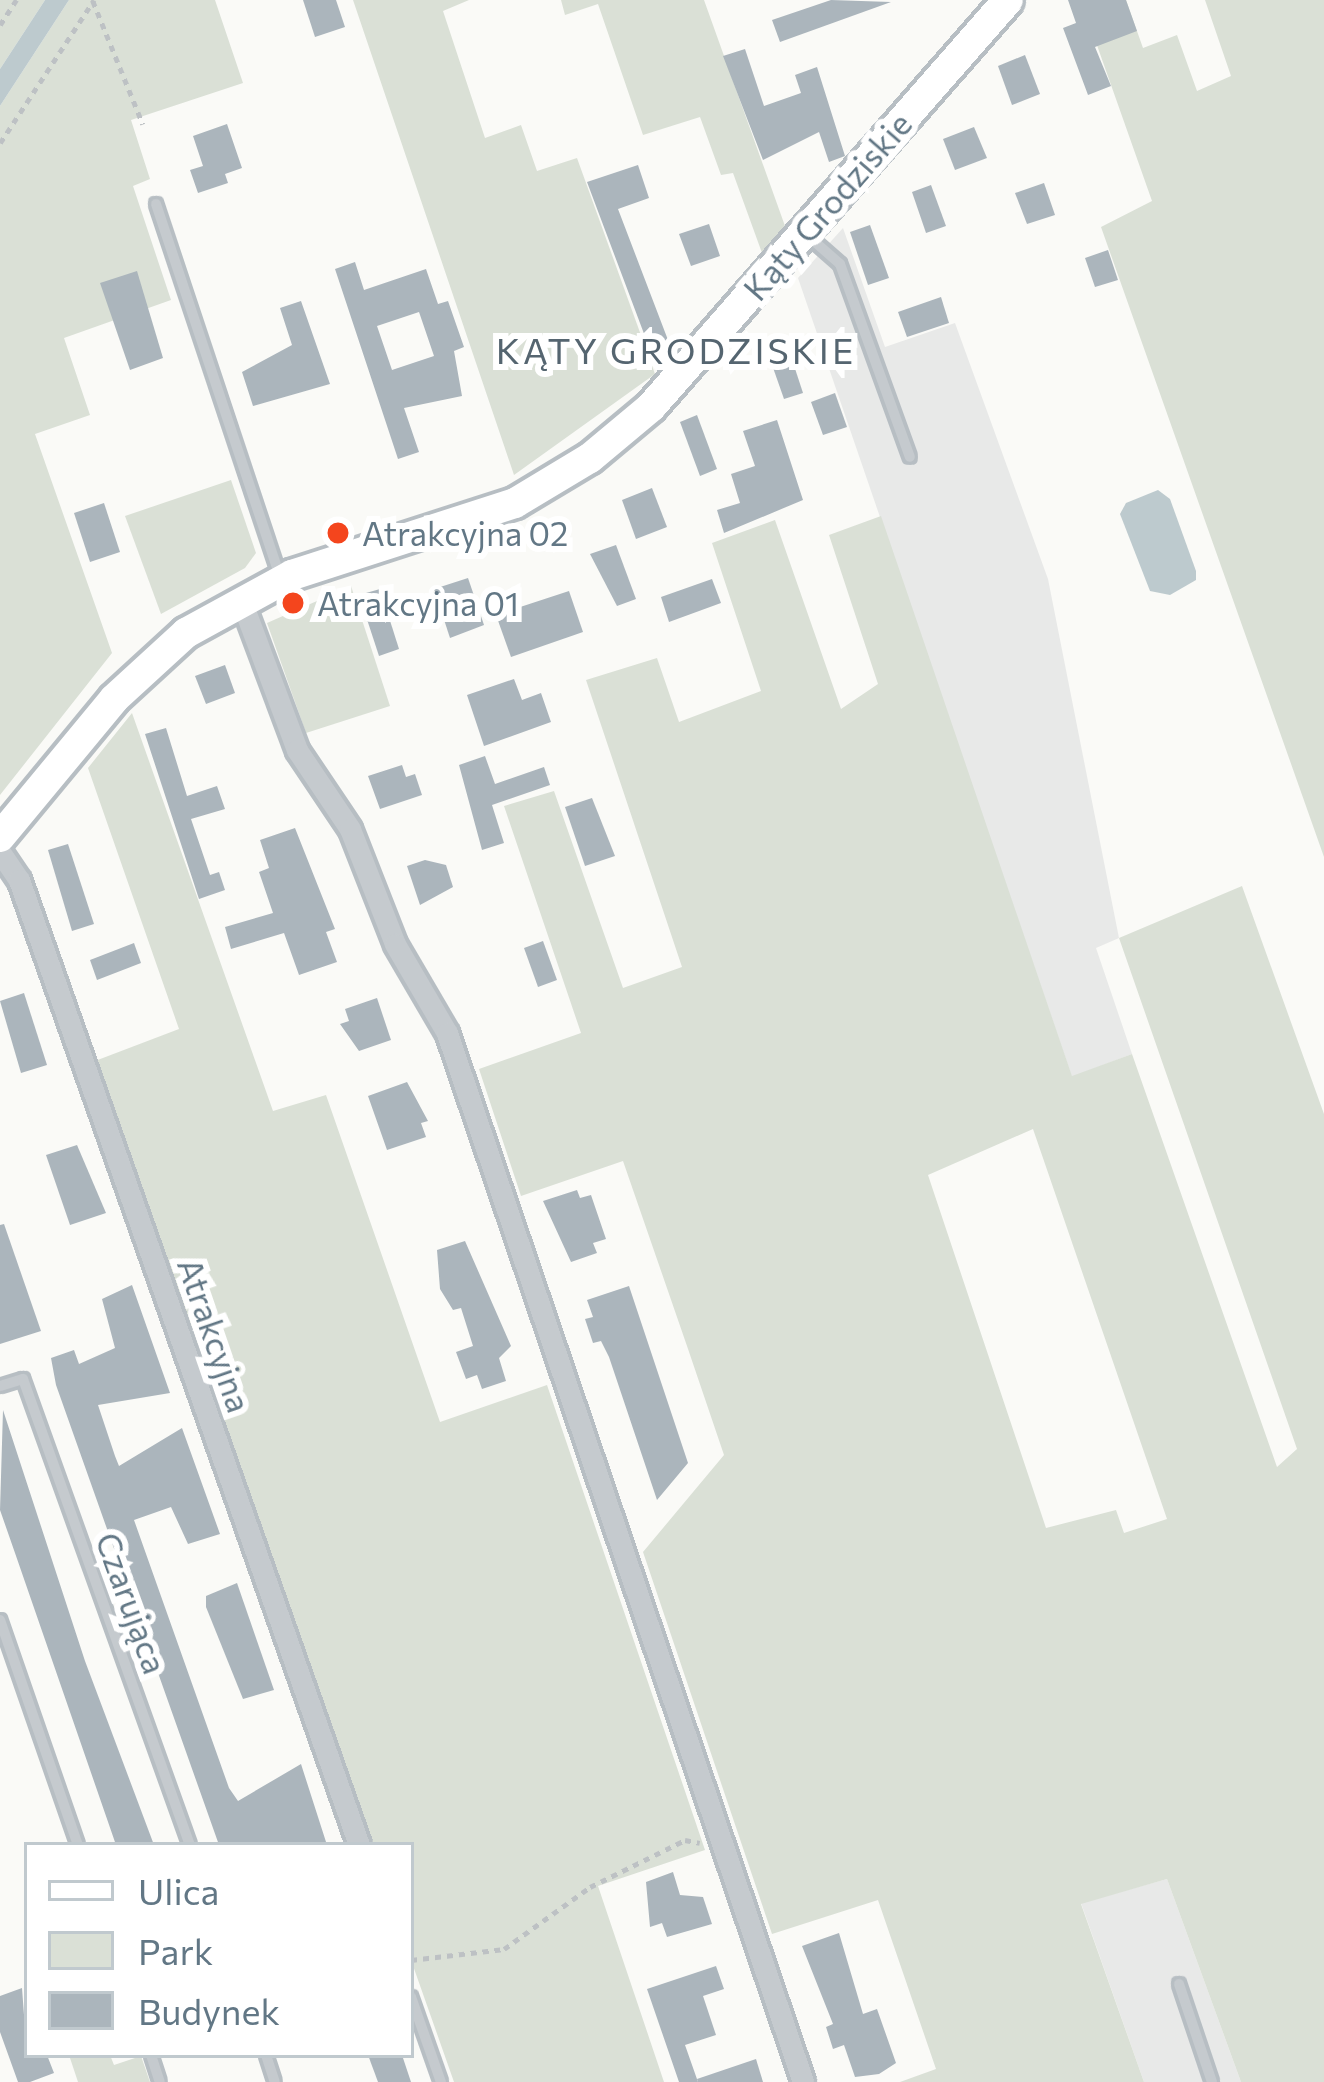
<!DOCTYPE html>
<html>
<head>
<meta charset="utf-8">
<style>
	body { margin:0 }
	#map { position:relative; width:1324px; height:2082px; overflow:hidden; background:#fafaf7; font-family:Commissioner,sans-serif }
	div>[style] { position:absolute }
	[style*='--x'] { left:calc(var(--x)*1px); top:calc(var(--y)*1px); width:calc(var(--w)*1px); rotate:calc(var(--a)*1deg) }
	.built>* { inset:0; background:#e8e9e8 }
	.green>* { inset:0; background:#dae0d6 }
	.water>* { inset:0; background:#bdcace }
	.building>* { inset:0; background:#abb5bc }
	.path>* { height:4.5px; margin-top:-2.25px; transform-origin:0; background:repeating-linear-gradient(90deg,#bdc1c4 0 6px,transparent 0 12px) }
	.roads { filter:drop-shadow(3px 0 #b7bec3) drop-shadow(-3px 0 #b7bec3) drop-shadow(0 3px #b7bec3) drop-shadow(0 -3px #b7bec3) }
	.lane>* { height:10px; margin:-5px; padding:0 5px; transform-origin:5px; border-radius:5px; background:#c5cace }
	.street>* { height:21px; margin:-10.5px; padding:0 10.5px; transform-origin:10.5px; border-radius:10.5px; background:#c5cace }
	.secondary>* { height:30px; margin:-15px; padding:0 15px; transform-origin:15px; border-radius:15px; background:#fff }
	.dots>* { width:33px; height:33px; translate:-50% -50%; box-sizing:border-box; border:6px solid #fff; border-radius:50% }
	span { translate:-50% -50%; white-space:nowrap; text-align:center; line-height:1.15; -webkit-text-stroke:12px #fff; paint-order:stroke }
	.street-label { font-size:33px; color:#627785 }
	.poi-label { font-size:33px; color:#627785 }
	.left { translate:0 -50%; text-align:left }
	.neighbourhood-label { font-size:36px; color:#556570; letter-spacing:3px }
	.legend { position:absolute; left:24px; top:1842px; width:390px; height:216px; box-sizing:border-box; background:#fff; border:3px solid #c0c9ce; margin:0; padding:15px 21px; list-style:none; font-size:36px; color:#627785 }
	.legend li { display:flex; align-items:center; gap:24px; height:60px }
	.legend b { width:60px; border:3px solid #c0c9ce }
</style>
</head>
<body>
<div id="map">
	<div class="built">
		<div style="clip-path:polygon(843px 228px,885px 347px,955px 323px,1048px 579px,1119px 938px,1096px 948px,1132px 1054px,1072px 1077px,798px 278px)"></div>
		<div style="clip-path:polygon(1167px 1879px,1241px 2082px,1144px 2082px,1081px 1903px)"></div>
	</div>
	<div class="green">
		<div style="clip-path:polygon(0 0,45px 0,0 69px)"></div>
		<div style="clip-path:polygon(69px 0,215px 0,243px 83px,131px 120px,150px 179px,133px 186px,171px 300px,64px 338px,90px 415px,35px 434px,112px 653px,0 795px,0 106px)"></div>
		<div style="clip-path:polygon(353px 0,469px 0,443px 11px,485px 138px,521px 125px,537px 171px,577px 158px,655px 374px,514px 475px)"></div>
		<div style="clip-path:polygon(561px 0,704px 0,785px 226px,762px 253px,733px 173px,721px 175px,700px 117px,643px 135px,598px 4px,565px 15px)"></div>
		<div style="clip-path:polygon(1081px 0,1126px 0,1143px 48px,1177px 35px,1197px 91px,1231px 76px,1205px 0,1324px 0,1324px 857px,1101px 227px,1152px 201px)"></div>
		<div style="clip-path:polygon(231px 480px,256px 553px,245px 568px,161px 614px,125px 516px)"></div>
		<div style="clip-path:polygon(evenodd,881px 516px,1072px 1076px,1132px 1054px,1277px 1467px,1297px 1449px,1119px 938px,1242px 886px,1324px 1114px,1324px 2082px,1241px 2082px,1167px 1879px,1081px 1904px,1144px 2082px,900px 2082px,936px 2069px,878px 1900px,772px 1934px,643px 1552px,724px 1455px,687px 1346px,623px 1161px,521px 1196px,479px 1069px,581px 1033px,504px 806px,554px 791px,623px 988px,682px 967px,586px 680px,657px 658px,679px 722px,761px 691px,712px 543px,775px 520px,841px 709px,878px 684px,829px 535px,881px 516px,1033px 1129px,1167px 1519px,1124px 1533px,1116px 1510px,1046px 1528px,928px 1175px,1033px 1129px)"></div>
		<div style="clip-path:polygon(351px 586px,390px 706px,306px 733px,267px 623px)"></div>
		<div style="clip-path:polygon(132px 713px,273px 1111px,326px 1095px,440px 1422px,547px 1385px,705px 1850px,598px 1886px,664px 2082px,454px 2082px,411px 1960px,411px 1845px,370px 1845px,95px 1061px,179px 1029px,88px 768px)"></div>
		<div style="clip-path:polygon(69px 2055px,110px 2055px,114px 2065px,141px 2056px,150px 2082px,78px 2082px)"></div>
	</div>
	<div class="water">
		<div style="clip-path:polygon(45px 0,69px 0,0 106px,0 69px)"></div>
		<div style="clip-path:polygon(1158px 490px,1170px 499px,1196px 571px,1196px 580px,1170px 595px,1150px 591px,1120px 514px,1126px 503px)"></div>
	</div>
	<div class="building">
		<div style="clip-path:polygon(303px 0,336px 0,345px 27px,315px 37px)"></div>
		<div style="clip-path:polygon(831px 0,891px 2px,780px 42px,772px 20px)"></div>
		<div style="clip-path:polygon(1068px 0,1126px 0,1137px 31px,1095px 47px,1111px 86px,1088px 95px,1063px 28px,1076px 23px)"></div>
		<div style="clip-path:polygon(745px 49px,764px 106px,801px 93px,795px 75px,817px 67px,845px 156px,829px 162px,819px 132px,763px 160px,723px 56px)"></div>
		<div style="clip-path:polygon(1025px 55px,1040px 94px,1012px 105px,998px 66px)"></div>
		<div style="clip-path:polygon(227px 124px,242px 168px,225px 174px,228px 183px,198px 193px,190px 170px,203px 166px,193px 136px)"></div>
		<div style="clip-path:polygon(974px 127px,987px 158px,955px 170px,943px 139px)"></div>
		<div style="clip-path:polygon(638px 165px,649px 198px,618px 209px,668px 340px,649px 347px,587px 182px)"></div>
		<div style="clip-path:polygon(1044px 183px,1055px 215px,1027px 224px,1015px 193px)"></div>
		<div style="clip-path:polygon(931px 185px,946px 226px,926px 233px,912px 192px)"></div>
		<div style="clip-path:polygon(709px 224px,720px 256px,691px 266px,679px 234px)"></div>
		<div style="clip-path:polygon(870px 225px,889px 278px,868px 285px,850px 232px)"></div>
		<div style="clip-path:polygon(1108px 250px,1118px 280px,1095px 287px,1085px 258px)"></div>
		<div style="clip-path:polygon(evenodd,355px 262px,364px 290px,426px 269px,438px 304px,448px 301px,464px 347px,454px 351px,462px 396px,404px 408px,419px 452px,398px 459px,335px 269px,355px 262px,419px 312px,434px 356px,392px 370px,377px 326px,419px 312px)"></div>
		<div style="clip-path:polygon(137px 271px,163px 358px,130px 370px,100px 283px)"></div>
		<div style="clip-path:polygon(941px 297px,949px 323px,907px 337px,898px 312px)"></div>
		<div style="clip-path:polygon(301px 301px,330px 384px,253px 406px,242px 372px,292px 345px,280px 308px)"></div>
		<div style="clip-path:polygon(784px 335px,803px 393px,784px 399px,764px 342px)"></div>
		<div style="clip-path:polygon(835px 393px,847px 427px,823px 435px,811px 402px)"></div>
		<div style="clip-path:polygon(697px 415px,717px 469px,700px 476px,680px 422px)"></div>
		<div style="clip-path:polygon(777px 420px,803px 500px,724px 533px,717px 510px,740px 503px,731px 474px,755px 466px,743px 431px)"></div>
		<div style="clip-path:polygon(652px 488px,667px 527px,636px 539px,622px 500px)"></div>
		<div style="clip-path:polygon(104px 503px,120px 552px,90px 562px,74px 513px)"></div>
		<div style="clip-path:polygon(616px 545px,636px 599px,617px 606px,590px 554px)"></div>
		<div style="clip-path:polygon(468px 578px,484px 625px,450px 638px,434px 589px)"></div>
		<div style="clip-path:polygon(712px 579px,721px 603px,669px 622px,661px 597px)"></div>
		<div style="clip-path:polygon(380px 589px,399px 649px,379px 656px,359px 595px)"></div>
		<div style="clip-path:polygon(569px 591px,583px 632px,511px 657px,496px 615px)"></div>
		<div style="clip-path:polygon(225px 665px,235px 693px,206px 704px,195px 676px)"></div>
		<div style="clip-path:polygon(514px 679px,522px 700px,541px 693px,551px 722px,484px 746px,467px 695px)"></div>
		<div style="clip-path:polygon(166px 728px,187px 796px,217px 786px,225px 809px,191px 819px,210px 875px,219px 872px,225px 890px,199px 899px,145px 734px)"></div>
		<div style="clip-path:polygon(485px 756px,495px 784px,544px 767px,550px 785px,492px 805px,504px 843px,482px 850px,459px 765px)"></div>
		<div style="clip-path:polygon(402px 765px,406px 777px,415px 774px,422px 795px,380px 809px,368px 776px)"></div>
		<div style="clip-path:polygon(592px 798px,615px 856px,585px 866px,565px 807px)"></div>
		<div style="clip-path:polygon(295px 828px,335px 929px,326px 932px,337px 962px,299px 975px,284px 933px,231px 949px,225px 927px,273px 913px,259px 872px,269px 868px,260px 840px)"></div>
		<div style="clip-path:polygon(68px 844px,94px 924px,72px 931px,48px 850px)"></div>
		<div style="clip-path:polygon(425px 860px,446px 865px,453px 887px,420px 905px,407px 866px)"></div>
		<div style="clip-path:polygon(543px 941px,557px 980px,538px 987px,524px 948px)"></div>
		<div style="clip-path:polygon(134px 943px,141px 963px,97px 980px,90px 960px)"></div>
		<div style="clip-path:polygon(24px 993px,47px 1065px,21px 1073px,0 1001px)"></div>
		<div style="clip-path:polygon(377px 998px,391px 1040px,359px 1051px,340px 1024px,349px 1021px,345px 1009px)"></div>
		<div style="clip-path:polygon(407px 1082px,428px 1121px,421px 1123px,426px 1137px,387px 1150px,368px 1096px)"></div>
		<div style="clip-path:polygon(77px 1145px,106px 1213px,70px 1225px,46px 1155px)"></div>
		<div style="clip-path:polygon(577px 1190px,580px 1198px,591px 1195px,606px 1239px,593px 1243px,597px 1253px,571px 1262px,543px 1201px)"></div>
		<div style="clip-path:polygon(4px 1224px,41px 1331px,0 1344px,0 1225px)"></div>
		<div style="clip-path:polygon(465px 1241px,511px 1346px,499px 1358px,506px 1381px,482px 1389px,477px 1375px,466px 1379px,456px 1352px,473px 1346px,461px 1308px,453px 1310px,440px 1289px,437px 1250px)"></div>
		<div style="clip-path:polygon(132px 1285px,170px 1393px,98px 1405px,115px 1456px,119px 1466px,182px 1428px,220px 1534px,188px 1544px,171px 1507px,134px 1520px,229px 1788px,238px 1801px,301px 1764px,327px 1845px,219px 1845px,56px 1385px,51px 1358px,74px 1350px,79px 1364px,115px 1348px,102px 1299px)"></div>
		<div style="clip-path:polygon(629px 1286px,688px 1463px,657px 1500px,609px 1357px,601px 1341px,593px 1343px,585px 1319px,593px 1317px,587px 1300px)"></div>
		<div style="clip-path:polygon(3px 1410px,85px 1661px,154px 1845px,116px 1845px,15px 1553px,0 1510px)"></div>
		<div style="clip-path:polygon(237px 1583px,274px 1690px,243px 1699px,206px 1607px,206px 1596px)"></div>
		<div style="clip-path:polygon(673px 1872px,680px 1895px,703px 1897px,712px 1924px,667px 1937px,662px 1923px,650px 1927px,646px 1882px)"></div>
		<div style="clip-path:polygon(839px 1933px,863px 2014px,877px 2009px,896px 2063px,879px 2074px,855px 2077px,844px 2045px,833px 2049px,826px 2027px,833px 2024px,802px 1946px)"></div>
		<div style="clip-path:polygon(716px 1966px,724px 1989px,703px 1996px,716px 2035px,685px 2045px,698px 2082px,679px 2082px,647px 1989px)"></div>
		<div style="clip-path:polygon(22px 1988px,27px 2055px,47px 2055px,54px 2073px,30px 2082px,18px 2082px,0 2032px,0 1996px)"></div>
		<div style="clip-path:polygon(368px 2055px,402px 2055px,411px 2082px,378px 2082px)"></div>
		<div style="clip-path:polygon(756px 2059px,763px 2082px,698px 2082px,697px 2079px)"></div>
	</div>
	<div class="path">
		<div style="--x:93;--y:1;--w:133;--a:67.9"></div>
		<div style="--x:0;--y:25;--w:30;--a:-57"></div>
		<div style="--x:0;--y:143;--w:171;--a:-56.7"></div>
		<div style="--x:411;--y:1960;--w:94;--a:-6.7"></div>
		<div style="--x:504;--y:1949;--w:106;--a:-35.8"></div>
		<div style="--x:590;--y:1887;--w:106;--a:-26.3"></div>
		<div style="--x:685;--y:1840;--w:15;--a:11"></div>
	</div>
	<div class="roads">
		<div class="lane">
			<div style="--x:156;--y:204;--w:393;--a:71.6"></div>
			<div style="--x:807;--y:235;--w:44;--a:41.3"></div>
			<div style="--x:840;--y:264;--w:205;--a:70.1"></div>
			<div style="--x:0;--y:1386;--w:24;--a:-17"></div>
			<div style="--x:23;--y:1379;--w:495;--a:70.3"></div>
			<div style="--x:0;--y:1620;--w:238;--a:70.9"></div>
			<div style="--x:1179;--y:1984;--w:103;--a:71.4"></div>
			<div style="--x:411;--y:1997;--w:90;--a:70.6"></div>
			<div style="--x:151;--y:2055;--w:28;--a:72"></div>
			<div style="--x:266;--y:2055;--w:28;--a:72"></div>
		</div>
		<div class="street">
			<div style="--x:241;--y:600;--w:160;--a:69.5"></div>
			<div style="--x:297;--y:750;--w:95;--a:56.1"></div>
			<div style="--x:350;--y:829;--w:123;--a:68.6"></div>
			<div style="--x:395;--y:944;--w:103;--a:59.7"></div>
			<div style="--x:447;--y:1033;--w:1108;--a:71.25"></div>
			<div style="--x:0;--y:852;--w:34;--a:56"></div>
			<div style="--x:19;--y:880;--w:1023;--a:70.59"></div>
		</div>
		<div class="secondary">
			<div style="--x:0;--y:837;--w:179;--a:-50.4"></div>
			<div style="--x:114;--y:699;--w:98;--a:-42.5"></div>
			<div style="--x:186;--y:633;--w:121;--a:-28.7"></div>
			<div style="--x:292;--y:575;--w:234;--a:-17.9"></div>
			<div style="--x:515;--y:503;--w:87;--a:-31"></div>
			<div style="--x:590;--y:458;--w:80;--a:-39.9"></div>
			<div style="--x:651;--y:407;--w:541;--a:-48.74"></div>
		</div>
	</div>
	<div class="dots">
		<div style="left:338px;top:533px;background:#f4451d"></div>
		<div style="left:293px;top:603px;background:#f4451d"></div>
	</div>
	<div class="street-label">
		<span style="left:827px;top:206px;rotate:-49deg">Kąty Grodziskie</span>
		<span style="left:215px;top:1335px;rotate:71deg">Atrakcyjna</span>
		<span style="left:132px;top:1603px;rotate:70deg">Czarująca</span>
	</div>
	<div class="poi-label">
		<span class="left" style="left:362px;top:533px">Atrakcyjna 02</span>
		<span class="left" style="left:317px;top:603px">Atrakcyjna 01</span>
	</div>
	<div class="neighbourhood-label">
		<span style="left:676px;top:350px">KĄTY GRODZISKIE</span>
	</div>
	<ul class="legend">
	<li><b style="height:15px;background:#fff"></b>Ulica</li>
	<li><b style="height:33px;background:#dae0d6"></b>Park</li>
	<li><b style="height:33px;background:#abb5bc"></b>Budynek</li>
	</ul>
</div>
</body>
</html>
